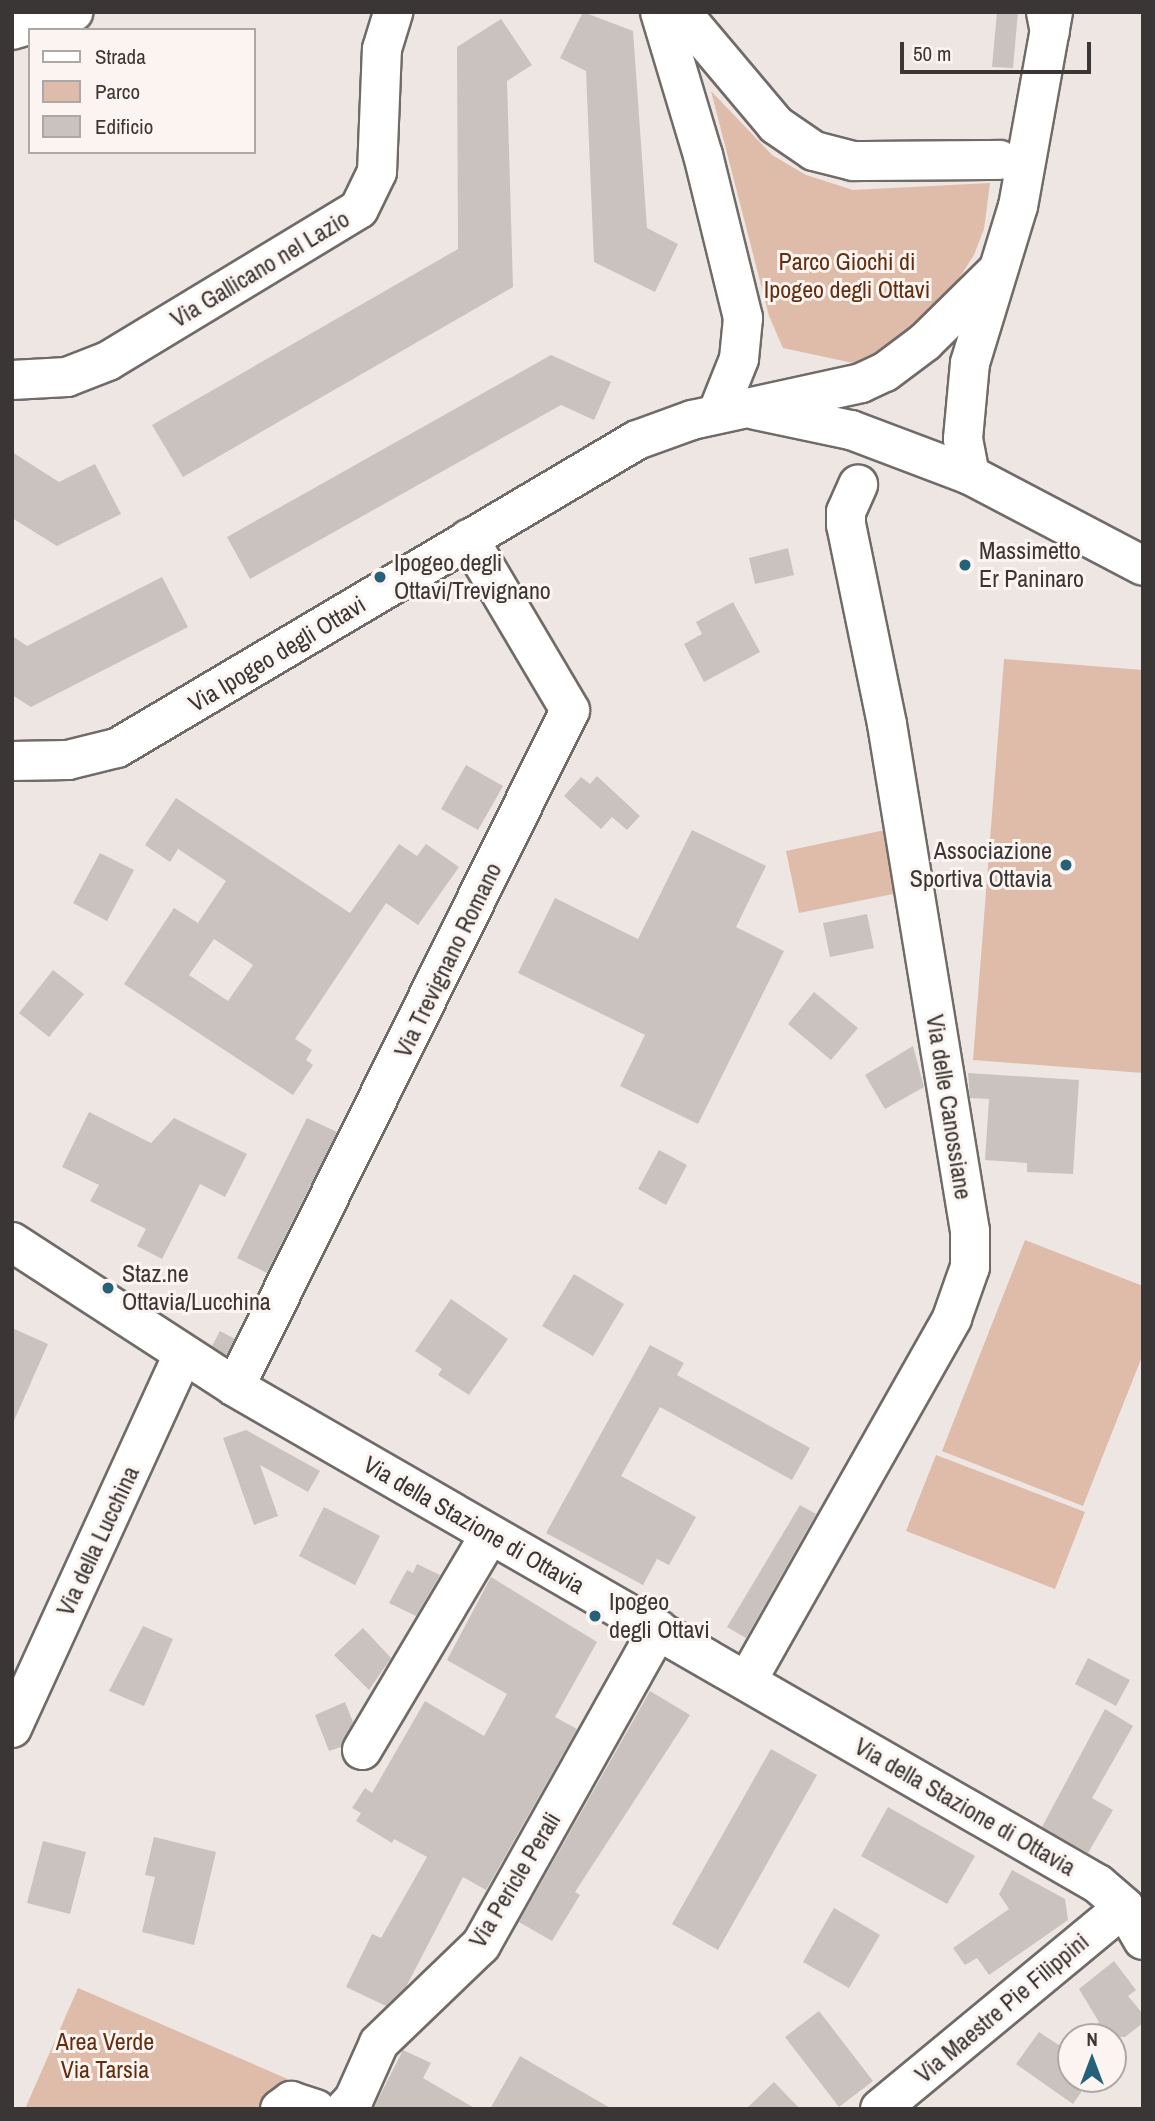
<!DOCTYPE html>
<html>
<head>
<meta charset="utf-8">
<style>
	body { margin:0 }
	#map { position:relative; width:1155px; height:2121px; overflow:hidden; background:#eee6e3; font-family:"Archivo Narrow",sans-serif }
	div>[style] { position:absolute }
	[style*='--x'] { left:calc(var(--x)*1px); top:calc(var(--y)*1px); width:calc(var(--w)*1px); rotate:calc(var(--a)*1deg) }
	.green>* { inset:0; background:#dfbba9 }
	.building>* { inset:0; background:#c9c2be }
	.roads { filter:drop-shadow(2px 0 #716b68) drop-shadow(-2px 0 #716b68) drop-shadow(0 2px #716b68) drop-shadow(0 -2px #716b68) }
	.minor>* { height:38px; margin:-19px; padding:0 19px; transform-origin:19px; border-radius:19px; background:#fff }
	.major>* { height:38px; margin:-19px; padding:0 19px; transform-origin:19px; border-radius:19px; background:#fff }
	.highway>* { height:38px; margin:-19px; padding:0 19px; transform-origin:19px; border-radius:19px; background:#fff }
	.dots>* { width:19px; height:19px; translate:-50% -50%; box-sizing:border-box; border:4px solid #fbf4f0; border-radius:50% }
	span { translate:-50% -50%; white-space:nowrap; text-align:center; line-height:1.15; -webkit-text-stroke:6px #fbf4f0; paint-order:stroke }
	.park-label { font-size:24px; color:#632e0f }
	.street-label { font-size:24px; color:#393635 }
	.poi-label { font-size:24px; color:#393635 }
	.left { translate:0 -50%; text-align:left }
	.right { translate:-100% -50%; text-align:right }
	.frame { position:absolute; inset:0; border:14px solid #393635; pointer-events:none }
	.legend { position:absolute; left:28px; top:28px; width:228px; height:126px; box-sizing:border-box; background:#fbf4f0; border:2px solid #ada8a5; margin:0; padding:9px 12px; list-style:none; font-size:21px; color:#393635 }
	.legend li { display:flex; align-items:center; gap:14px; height:35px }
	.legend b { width:35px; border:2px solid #ada8a5 }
	.north { position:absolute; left:1057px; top:2023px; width:70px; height:70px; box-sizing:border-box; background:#fbf4f0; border:2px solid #ada8a5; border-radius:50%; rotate:0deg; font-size:19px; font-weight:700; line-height:28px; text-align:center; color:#393635 }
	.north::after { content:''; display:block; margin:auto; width:24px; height:32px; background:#256179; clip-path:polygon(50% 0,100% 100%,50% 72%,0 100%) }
	.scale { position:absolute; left:900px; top:42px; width:191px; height:32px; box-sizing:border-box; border:4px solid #393635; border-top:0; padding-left:9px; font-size:21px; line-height:24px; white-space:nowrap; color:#393635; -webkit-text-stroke:5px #fbf4f0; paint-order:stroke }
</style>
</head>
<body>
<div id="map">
	<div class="green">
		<div style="clip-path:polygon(711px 91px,772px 155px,806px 175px,853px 190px,990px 183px,984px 229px,974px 255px,943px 303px,867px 366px,783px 348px,769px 316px)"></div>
		<div style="clip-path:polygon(1004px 659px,1143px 670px,1143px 1073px,973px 1060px)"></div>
		<div style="clip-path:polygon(885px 830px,898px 893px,799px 913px,786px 851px)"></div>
		<div style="clip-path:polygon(1025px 1240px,1143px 1286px,1143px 1354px,1083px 1506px,942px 1451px)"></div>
		<div style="clip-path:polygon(936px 1455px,1085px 1512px,1055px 1589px,906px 1531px)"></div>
		<div style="clip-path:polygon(78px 1988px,290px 2080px,276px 2109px,25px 2109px)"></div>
	</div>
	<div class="building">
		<div style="clip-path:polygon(583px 12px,633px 31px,647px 228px,678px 244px,655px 292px,594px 262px,586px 71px,560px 58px)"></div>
		<div style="clip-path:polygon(997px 12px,1018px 12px,1013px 68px,992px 67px)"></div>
		<div style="clip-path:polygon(501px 19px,532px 65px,507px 81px,513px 287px,183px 477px,152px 425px,458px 249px,457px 47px)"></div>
		<div style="clip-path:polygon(551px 355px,611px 382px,594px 420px,561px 405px,250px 579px,227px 537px)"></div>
		<div style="clip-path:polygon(12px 452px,59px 482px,95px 464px,121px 514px,57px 546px,12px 518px)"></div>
		<div style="clip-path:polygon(788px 548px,794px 575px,755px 584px,749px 558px)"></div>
		<div style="clip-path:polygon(162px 577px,188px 627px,31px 707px,12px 695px,12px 636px,27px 646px)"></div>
		<div style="clip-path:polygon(733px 602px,760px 652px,704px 682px,684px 644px,702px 634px,696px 622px)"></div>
		<div style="clip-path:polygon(466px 765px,503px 786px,478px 830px,441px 809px)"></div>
		<div style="clip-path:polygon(597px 776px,640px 816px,627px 830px,612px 817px,601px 829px,564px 796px,581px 777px,590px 784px)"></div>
		<div style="clip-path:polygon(evenodd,176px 798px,350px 913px,399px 844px,417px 856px,426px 844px,459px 867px,418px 925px,386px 903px,295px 1039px,312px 1050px,306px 1060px,313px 1065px,293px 1095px,124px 984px,174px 908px,198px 923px,226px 881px,178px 849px,170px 862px,145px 845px,176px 798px,214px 939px,253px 965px,228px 1001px,189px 975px,214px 939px)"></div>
		<div style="clip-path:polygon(692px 830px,766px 866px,736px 927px,784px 951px,698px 1124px,620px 1086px,645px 1035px,518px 973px,555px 898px,638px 939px)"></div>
		<div style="clip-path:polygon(100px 853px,134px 870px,107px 921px,73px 903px)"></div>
		<div style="clip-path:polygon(867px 914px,874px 948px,830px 957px,823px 923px)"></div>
		<div style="clip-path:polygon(53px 970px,84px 994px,49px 1037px,19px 1013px)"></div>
		<div style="clip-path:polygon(814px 992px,858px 1028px,831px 1060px,788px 1024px)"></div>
		<div style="clip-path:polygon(913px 1046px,924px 1087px,885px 1109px,865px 1075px)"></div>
		<div style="clip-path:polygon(968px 1073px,1079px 1080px,1073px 1174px,1027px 1172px,1027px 1163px,985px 1160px,989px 1099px,970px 1098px)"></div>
		<div style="clip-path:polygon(89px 1112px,151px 1143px,174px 1118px,247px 1154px,225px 1197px,200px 1184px,162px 1259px,137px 1246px,146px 1229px,90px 1201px,99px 1185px,62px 1167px)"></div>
		<div style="clip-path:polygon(307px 1118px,337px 1132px,267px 1273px,237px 1258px)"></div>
		<div style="clip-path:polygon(659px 1150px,687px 1165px,666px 1205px,638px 1189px)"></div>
		<div style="clip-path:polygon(574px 1274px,624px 1304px,593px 1356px,542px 1326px)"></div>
		<div style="clip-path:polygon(451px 1299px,508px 1339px,469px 1395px,438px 1375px,442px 1369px,415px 1351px)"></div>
		<div style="clip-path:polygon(12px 1328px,48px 1344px,12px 1425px)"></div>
		<div style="clip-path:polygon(220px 1331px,235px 1339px,226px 1355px,212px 1346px)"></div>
		<div style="clip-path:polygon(650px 1345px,684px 1363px,677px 1375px,810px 1448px,792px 1480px,660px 1407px,621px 1476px,696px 1517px,669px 1565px,657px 1559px,643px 1585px,546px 1533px)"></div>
		<div style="clip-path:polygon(246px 1430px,320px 1471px,308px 1492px,260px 1465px,278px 1516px,254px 1525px,223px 1438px)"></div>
		<div style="clip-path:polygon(800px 1505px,816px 1514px,746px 1638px,727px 1627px)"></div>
		<div style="clip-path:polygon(324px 1507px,380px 1536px,355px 1585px,299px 1556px)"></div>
		<div style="clip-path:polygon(417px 1564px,440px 1575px,416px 1616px,389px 1603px,407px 1570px,413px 1573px)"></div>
		<div style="clip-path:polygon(491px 1577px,597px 1642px,555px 1717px,577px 1729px,486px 1890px,463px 1877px,406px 1987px,386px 2006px,346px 1987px,372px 1934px,381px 1938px,427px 1857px,394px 1839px,392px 1843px,356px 1821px,361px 1813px,352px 1808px,365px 1788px,372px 1793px,425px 1701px,484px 1736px,507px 1694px,447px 1660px)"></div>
		<div style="clip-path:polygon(143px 1626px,173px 1639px,144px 1706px,109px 1691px)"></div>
		<div style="clip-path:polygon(363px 1628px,391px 1658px,369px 1690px,334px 1655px)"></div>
		<div style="clip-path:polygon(1088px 1658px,1130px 1680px,1116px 1706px,1075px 1684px)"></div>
		<div style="clip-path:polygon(650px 1691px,690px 1715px,575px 1892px,580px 1895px,552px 1941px,519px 1922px)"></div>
		<div style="clip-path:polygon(345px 1702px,353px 1722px,341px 1747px,329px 1751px,315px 1715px)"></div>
		<div style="clip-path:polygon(1105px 1709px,1133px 1726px,1092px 1798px,1113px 1810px,1088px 1853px,1042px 1827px)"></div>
		<div style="clip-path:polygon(771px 1749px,817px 1775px,718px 1950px,672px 1924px)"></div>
		<div style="clip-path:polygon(888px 1807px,975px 1856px,947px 1904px,861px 1856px)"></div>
		<div style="clip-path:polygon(154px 1837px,216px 1852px,194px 1945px,142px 1932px,155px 1877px,145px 1875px)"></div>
		<div style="clip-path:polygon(43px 1841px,86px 1852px,70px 1914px,27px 1903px)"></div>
		<div style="clip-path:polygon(1012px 1870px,1065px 1899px,1068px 1920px,989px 1975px,977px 1958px,965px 1965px,953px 1948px,1009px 1909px,999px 1894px)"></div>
		<div style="clip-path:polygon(834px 1908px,880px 1935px,849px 1988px,803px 1962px)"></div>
		<div style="clip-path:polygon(1114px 1961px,1136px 1990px,1128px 1996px,1143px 2014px,1143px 2023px,1125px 2037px,1079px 2037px,1099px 2022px,1079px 1989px)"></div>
		<div style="clip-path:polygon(819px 2011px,873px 2081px,839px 2107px,785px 2037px)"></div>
		<div style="clip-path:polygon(1039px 2032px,1071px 2053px,1071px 2079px,1090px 2079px,1073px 2104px,1016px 2064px)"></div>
		<div style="clip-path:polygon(403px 2050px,431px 2063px,423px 2078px,476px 2109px,373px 2109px)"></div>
		<div style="clip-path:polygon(520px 2056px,612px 2109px,490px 2109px)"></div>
		<div style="clip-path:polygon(774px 2082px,800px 2109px,746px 2109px)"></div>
	</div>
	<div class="roads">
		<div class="minor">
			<div style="--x:660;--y:12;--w:149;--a:73.3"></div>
			<div style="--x:703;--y:155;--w:168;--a:76.2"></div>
			<div style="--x:743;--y:318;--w:41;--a:95.6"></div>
			<div style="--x:739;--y:359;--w:59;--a:111.8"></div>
			<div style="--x:681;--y:12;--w:148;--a:49.9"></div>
			<div style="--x:776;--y:125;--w:46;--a:34.4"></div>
			<div style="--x:814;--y:151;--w:40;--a:14.4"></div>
			<div style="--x:853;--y:161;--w:147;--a:-0.4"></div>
			<div style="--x:12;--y:380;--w:55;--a:-3.1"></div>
			<div style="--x:67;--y:377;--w:44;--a:-21.3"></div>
			<div style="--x:108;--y:361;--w:293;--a:-31.2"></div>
			<div style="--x:359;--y:209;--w:41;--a:-64.1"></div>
			<div style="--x:377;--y:172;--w:123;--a:-87.7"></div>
			<div style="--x:382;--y:49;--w:39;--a:-73"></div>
			<div style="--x:755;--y:410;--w:98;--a:11.8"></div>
			<div style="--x:851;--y:430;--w:127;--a:20.7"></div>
			<div style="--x:12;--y:761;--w:56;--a:-1"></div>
			<div style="--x:68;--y:760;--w:50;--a:-13.8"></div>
			<div style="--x:117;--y:748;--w:604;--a:-30.64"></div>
			<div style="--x:637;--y:440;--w:59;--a:-20"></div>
			<div style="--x:692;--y:420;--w:173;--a:-12.3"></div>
			<div style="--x:861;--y:383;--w:26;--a:-25"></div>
			<div style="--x:885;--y:372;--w:50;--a:-36.9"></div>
			<div style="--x:925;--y:342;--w:101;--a:-44.6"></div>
			<div style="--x:12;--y:1242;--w:266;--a:33"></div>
			<div style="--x:235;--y:1387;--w:996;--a:29.94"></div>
			<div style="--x:1098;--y:1884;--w:35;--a:41"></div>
			<div style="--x:1124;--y:1907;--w:38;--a:60"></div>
			<div style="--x:235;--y:1387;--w:755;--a:-63.67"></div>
			<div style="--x:570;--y:710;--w:199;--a:-120.6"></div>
			<div style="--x:747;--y:1681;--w:417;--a:-60.5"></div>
			<div style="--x:952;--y:1318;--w:54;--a:-70.6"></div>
			<div style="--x:970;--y:1267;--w:36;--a:-90"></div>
			<div style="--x:970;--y:1231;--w:514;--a:-99.3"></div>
			<div style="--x:887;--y:724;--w:203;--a:-101.6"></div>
			<div style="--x:846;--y:525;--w:13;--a:-90"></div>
			<div style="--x:846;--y:512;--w:30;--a:-66"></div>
			<div style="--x:12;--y:1728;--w:410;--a:-65.4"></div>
			<div style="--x:362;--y:1750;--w:249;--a:-59.3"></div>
			<div style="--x:280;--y:2109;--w:14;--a:-36"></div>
			<div style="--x:291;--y:2101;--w:26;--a:18"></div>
			<div style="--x:345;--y:2109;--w:13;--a:-48"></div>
			<div style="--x:354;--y:2099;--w:61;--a:-65.9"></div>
			<div style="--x:379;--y:2043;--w:141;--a:-43.9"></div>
			<div style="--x:481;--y:1945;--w:362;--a:-60.7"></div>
			<div style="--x:880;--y:2109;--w:317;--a:-39.6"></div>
		</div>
		<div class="major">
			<div style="--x:1053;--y:12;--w:197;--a:100.2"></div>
			<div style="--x:1018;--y:206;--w:164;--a:107"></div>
			<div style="--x:970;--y:363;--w:76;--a:95.3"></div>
			<div style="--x:963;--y:439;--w:37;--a:79"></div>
			<div style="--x:970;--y:475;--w:195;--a:27.7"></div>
		</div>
		<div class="highway">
			<div style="--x:1046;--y:12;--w:20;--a:79"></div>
			<div style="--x:12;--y:30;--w:64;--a:-16.4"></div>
		</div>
	</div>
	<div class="dots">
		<div style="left:965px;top:565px;background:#256179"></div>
		<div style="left:380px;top:577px;background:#256179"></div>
		<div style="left:1066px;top:865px;background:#256179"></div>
		<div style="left:108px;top:1288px;background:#256179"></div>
		<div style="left:595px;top:1616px;background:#256179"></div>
	</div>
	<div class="park-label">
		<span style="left:847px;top:276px">Parco Giochi di<br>Ipogeo degli Ottavi</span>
		<span style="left:105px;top:2056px">Area Verde<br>Via Tarsia</span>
	</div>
	<div class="street-label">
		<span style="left:260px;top:269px;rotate:-31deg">Via Gallicano nel Lazio</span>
		<span style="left:277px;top:654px;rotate:-31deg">Via Ipogeo degli Ottavi</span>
		<span style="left:448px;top:960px;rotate:-64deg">Via Trevignano Romano</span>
		<span style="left:949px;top:1107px;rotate:81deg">Via delle Canossiane</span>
		<span style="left:474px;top:1525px;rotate:30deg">Via della Stazione di Ottavia</span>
		<span style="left:98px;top:1541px;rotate:-65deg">Via della Lucchina</span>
		<span style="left:965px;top:1807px;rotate:30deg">Via della Stazione di Ottavia</span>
		<span style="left:515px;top:1880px;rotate:-59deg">Via Pericle Perali</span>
		<span style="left:1002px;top:2008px;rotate:-40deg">Via Maestre Pie Filippini</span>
	</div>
	<div class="poi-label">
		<span class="left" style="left:979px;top:565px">Massimetto<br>Er Paninaro</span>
		<span class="left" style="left:394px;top:577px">Ipogeo degli<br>Ottavi/Trevignano</span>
		<span class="right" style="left:1052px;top:865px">Associazione<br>Sportiva Ottavia</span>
		<span class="left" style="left:122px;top:1288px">Staz.ne<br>Ottavia/Lucchina</span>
		<span class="left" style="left:609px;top:1616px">Ipogeo<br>degli Ottavi</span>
	</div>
	<div class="frame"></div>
	<ul class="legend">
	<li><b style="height:9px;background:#fff"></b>Strada</li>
	<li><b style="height:19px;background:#dfbba9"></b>Parco</li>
	<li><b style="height:19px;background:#c9c2be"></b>Edificio</li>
	</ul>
	<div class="north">N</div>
	<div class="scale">50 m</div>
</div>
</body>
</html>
